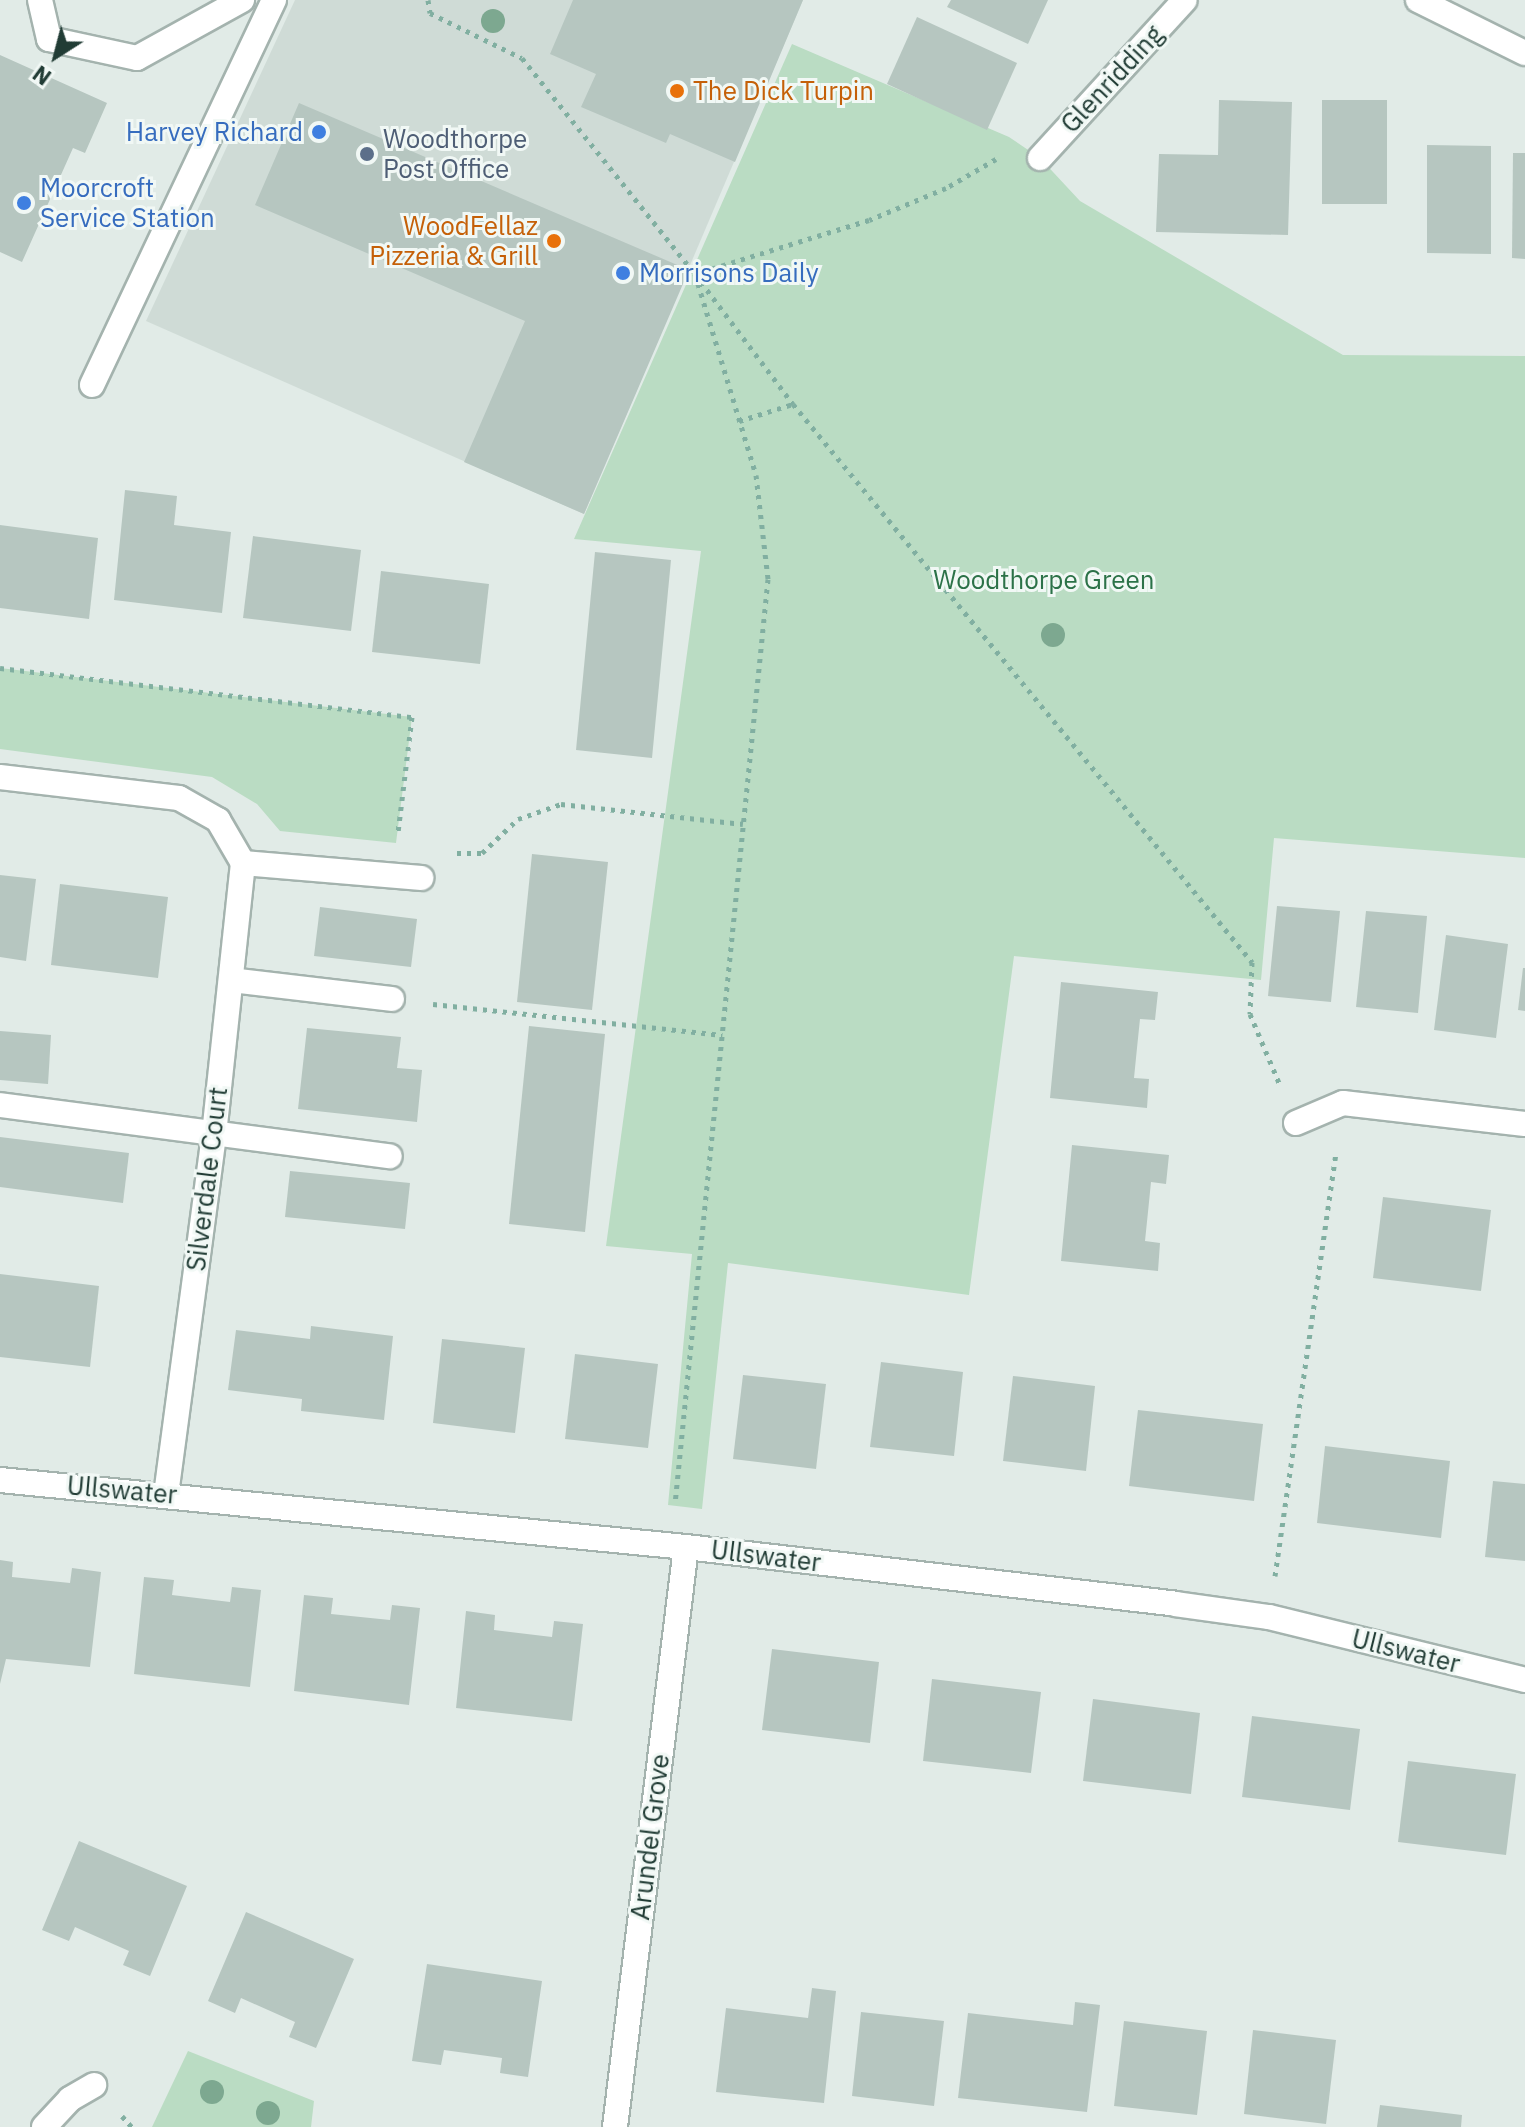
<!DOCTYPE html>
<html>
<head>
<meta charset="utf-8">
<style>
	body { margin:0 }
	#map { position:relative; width:1525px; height:2127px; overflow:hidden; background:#e1ebe7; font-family:"IBM Plex Sans",sans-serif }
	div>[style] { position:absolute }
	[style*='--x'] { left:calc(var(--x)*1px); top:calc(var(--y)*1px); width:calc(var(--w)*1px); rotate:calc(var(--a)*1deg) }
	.built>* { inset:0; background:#cfdbd6 }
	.green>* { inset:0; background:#badcc3 }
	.building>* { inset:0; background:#b6c6c0 }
	.path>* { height:5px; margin-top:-2.5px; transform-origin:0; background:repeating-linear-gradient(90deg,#81afa1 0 4px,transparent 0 10px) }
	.roads { filter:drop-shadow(2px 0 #a4b3ae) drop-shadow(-2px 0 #a4b3ae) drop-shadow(0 2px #a4b3ae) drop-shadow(0 -2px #a4b3ae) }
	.lane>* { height:24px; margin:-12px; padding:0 12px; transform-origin:12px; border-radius:12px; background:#fff }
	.street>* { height:24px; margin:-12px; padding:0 12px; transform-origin:12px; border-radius:12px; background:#fff }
	.trees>* { width:24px; height:24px; margin:-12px; border-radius:50%; background:#7da890 }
	.dots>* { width:22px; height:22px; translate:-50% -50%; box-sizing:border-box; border:4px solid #f1f8f5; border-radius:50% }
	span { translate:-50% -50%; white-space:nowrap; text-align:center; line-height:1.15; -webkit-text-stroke:6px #f1f8f5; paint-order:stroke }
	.street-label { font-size:26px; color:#213c35 }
	.food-label { font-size:26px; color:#c56008 }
	.left { translate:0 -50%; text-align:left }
	.right { translate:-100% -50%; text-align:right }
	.shop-label { font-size:26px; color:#366cbe }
	.service-label { font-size:26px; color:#4e5e75 }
	.park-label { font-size:26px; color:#2c7248 }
	.north { position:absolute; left:16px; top:16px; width:80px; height:80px; -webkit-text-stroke:6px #f1f8f5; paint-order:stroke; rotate:216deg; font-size:22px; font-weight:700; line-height:32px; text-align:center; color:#213c35 }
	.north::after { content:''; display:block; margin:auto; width:28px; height:36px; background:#213c35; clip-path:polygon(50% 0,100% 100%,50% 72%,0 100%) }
</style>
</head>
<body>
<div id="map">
	<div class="built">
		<div style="clip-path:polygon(295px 0,803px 0,584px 514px,146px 321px)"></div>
	</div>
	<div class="green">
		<div style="clip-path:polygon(792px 44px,1009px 137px,1040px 158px,1080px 201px,1343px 355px,1525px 356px,1525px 858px,1274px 838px,1261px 980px,1014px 956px,969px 1295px,728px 1263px,702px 1509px,668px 1505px,692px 1254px,606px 1246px,701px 551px,574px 539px)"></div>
		<div style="clip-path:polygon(0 668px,412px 717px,396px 843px,280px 831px,257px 804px,212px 777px,0 749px)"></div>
		<div style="clip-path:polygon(188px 2051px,314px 2101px,311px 2127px,152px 2127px)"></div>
	</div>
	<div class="building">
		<div style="clip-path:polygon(573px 0,803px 0,735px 162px,670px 134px,666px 143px,581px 107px,596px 74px,550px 54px)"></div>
		<div style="clip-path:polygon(951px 0,1048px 0,1028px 44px,947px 7px)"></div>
		<div style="clip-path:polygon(917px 17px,1017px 63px,987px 130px,887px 84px)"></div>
		<div style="clip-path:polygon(0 55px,107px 103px,85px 153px,73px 148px,22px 262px,0 252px)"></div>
		<div style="clip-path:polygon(1219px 100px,1292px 102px,1288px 235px,1156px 232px,1159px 154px,1218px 155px)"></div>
		<div style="clip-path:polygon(1322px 100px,1387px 100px,1387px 204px,1322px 204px)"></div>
		<div style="clip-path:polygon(299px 103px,689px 270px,584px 514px,464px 462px,525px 321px,255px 205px)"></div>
		<div style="clip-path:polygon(1427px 145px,1491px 146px,1491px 254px,1427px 253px)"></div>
		<div style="clip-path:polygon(1513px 153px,1525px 153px,1525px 259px,1512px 258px)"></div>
		<div style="clip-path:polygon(125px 490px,177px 496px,174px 525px,231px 532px,222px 613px,114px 600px)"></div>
		<div style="clip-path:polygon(0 525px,98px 538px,89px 619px,0 608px)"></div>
		<div style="clip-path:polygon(253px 536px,361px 550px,351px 631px,243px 618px)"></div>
		<div style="clip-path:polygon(595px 552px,671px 560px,652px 758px,576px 750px)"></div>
		<div style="clip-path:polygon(381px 571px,489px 584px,480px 664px,372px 652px)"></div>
		<div style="clip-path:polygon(532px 854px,608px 862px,592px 1010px,517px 1002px)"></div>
		<div style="clip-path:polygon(0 875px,36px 879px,26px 961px,0 957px)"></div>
		<div style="clip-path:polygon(60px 884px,168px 897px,158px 978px,51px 965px)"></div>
		<div style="clip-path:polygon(1277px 906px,1340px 911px,1331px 1002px,1268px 996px)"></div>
		<div style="clip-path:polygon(320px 907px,417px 919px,411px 967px,314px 956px)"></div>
		<div style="clip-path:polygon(1366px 911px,1427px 916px,1418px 1013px,1356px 1007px)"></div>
		<div style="clip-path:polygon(1446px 935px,1508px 944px,1496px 1038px,1434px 1030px)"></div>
		<div style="clip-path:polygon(1523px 968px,1525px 968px,1525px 1011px,1518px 1010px)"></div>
		<div style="clip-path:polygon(1061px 982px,1158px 992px,1155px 1020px,1140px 1019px,1137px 1048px,1134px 1078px,1149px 1079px,1147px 1108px,1050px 1098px)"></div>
		<div style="clip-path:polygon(529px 1026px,605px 1034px,585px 1232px,509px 1224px)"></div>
		<div style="clip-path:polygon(307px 1028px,401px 1037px,397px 1068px,422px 1070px,417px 1122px,298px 1109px)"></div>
		<div style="clip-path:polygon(0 1031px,51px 1035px,48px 1084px,0 1080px)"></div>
		<div style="clip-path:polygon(0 1137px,129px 1153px,123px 1203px,0 1187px)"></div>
		<div style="clip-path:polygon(1072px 1145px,1169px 1155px,1166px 1184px,1151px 1182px,1148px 1212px,1145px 1241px,1160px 1243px,1158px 1271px,1061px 1261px)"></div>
		<div style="clip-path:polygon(290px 1171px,410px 1183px,405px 1229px,285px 1217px)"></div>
		<div style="clip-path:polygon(1383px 1197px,1491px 1210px,1481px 1291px,1373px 1278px)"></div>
		<div style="clip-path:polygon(0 1274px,99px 1286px,90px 1367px,0 1357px)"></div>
		<div style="clip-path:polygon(311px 1326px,393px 1336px,384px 1420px,301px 1411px,302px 1399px,228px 1390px,236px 1330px,310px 1339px)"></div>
		<div style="clip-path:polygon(442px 1339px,525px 1348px,515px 1433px,433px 1423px)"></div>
		<div style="clip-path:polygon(575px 1354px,658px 1364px,648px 1448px,565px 1439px)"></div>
		<div style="clip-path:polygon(881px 1362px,963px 1372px,954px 1456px,870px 1447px)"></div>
		<div style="clip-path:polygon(743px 1375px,826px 1384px,816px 1469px,733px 1459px)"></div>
		<div style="clip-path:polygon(1013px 1376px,1095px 1386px,1086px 1471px,1003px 1461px)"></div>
		<div style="clip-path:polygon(1138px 1410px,1263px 1424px,1254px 1501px,1129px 1486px)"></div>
		<div style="clip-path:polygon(1325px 1446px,1450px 1461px,1441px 1538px,1317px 1523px)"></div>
		<div style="clip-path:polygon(1493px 1481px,1525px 1484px,1525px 1561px,1485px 1557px)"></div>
		<div style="clip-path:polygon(0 1560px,13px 1562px,12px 1577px,70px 1583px,72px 1568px,101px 1572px,90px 1667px,6px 1659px,0 1684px)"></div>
		<div style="clip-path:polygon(144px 1577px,174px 1580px,172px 1595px,230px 1602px,232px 1587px,261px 1590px,250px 1687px,134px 1674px)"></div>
		<div style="clip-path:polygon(304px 1595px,333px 1598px,331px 1614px,390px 1620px,392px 1605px,420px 1608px,409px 1705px,294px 1691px)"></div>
		<div style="clip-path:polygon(466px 1611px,495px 1615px,494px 1630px,552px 1637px,554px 1621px,583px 1624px,572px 1721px,456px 1708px)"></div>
		<div style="clip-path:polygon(772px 1649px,879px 1662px,870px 1743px,762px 1730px)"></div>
		<div style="clip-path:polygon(932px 1679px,1041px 1692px,1031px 1773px,923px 1761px)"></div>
		<div style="clip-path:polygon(1093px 1699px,1200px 1713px,1191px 1794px,1083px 1781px)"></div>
		<div style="clip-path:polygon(1252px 1716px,1360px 1729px,1350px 1810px,1242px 1797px)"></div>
		<div style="clip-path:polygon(1408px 1761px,1516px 1774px,1506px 1855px,1398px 1842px)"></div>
		<div style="clip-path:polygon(79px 1841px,187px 1886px,150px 1976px,123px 1965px,129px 1951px,75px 1927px,69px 1941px,42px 1930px)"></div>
		<div style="clip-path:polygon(246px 1912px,354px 1959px,316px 2048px,289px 2037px,295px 2022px,241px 1998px,235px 2013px,208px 2001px)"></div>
		<div style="clip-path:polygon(427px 1964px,542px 1981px,528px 2077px,500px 2073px,502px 2058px,444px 2050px,441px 2065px,412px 2061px)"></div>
		<div style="clip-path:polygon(812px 1988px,836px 1991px,824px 2103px,716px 2092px,726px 2008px,808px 2018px)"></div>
		<div style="clip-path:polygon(1075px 2002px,1100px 2005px,1087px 2112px,958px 2098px,968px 2013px,1073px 2025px)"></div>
		<div style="clip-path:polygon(861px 2012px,944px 2021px,934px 2106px,852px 2096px)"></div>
		<div style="clip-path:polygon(1124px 2021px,1207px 2031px,1197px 2115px,1114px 2106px)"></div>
		<div style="clip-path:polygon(1253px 2030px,1336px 2040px,1326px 2124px,1244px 2114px)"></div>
		<div style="clip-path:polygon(1380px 2105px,1462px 2115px,1461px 2127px,1377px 2127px)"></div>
	</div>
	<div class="path">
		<div style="--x:428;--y:0;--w:13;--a:81"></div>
		<div style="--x:430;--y:13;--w:102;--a:26.1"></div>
		<div style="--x:522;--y:58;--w:277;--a:51.3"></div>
		<div style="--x:695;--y:274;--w:210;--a:73.1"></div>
		<div style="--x:756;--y:475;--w:105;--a:83.4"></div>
		<div style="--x:768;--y:579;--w:930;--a:95.74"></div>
		<div style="--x:996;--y:159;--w:58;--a:149.9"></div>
		<div style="--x:946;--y:188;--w:83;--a:157.4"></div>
		<div style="--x:869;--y:220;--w:182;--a:162.8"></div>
		<div style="--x:695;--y:274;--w:163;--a:53"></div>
		<div style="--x:793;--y:404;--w:723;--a:50.56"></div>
		<div style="--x:1252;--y:962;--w:52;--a:92.2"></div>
		<div style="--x:1250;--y:1014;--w:77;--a:67.1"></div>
		<div style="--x:739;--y:421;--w:57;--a:-17.5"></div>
		<div style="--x:0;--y:668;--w:415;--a:6.8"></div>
		<div style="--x:412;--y:717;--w:116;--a:96.9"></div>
		<div style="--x:457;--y:853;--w:25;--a:0"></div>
		<div style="--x:482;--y:853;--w:50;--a:-43.4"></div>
		<div style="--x:518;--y:819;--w:46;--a:-19.2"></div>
		<div style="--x:561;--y:804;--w:183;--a:6.3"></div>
		<div style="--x:433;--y:1004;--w:291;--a:6.1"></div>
		<div style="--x:1275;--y:1576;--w:429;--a:-81.8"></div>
		<div style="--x:122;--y:2116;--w:15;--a:48"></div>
	</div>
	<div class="roads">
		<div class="lane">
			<div style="--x:40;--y:0;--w:40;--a:77"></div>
			<div style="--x:49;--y:39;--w:90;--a:12.2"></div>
			<div style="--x:137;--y:58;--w:120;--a:-28.9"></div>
			<div style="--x:92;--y:385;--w:426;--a:-64.7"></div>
			<div style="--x:231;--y:980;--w:162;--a:6.7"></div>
			<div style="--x:0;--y:1105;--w:393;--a:7.5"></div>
		</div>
		<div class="street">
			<div style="--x:1418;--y:0;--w:119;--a:26.4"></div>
			<div style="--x:1040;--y:158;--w:214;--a:-47.5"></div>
			<div style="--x:0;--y:777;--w:180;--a:6.7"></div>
			<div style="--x:179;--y:798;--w:45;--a:29.4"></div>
			<div style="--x:218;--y:820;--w:50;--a:59.8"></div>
			<div style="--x:243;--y:863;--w:274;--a:96.1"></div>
			<div style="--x:214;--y:1135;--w:362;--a:97.6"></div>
			<div style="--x:243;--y:863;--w:179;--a:4.8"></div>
			<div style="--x:1296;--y:1123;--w:51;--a:-23.1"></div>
			<div style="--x:1343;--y:1103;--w:183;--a:6.6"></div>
			<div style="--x:0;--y:1480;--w:689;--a:5.58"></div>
			<div style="--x:686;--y:1547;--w:492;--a:6.6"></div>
			<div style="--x:1175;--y:1604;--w:95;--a:7.9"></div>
			<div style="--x:1269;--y:1617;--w:264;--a:13.8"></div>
			<div style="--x:44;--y:2127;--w:38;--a:-47"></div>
			<div style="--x:70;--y:2099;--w:28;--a:-30"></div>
			<div style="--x:615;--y:2127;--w:584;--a:-83.02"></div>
		</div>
	</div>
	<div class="trees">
		<div style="left:493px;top:21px"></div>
		<div style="left:1053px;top:635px"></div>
		<div style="left:212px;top:2092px"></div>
		<div style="left:268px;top:2113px"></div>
	</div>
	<div class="dots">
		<div style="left:677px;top:91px;background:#e8710a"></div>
		<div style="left:319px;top:132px;background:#3f7fe0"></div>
		<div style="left:367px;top:154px;background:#5c6f8a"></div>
		<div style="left:24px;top:203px;background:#3f7fe0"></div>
		<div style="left:554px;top:241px;background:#e8710a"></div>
		<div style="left:623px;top:273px;background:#3f7fe0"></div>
	</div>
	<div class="street-label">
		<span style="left:1112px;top:79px;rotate:-47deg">Glenridding</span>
		<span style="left:207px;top:1179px;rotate:-83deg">Silverdale Court</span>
		<span style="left:122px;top:1490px;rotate:5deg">Ullswater</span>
		<span style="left:766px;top:1556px;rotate:7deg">Ullswater</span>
		<span style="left:1406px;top:1651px;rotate:14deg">Ullswater</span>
		<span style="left:650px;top:1837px;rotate:-83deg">Arundel Grove</span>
	</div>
	<div class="food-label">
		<span class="left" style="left:693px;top:91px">The Dick Turpin</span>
		<span class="right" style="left:538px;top:241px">WoodFellaz<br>Pizzeria &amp; Grill</span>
	</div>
	<div class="shop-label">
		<span class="right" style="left:303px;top:132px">Harvey Richard</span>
		<span class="left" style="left:40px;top:203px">Moorcroft<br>Service Station</span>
		<span class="left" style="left:639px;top:273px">Morrisons Daily</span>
	</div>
	<div class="service-label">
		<span class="left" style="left:383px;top:154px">Woodthorpe<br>Post Office</span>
	</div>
	<div class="park-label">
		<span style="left:1044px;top:580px">Woodthorpe Green</span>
	</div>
	<div class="north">N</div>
</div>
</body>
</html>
